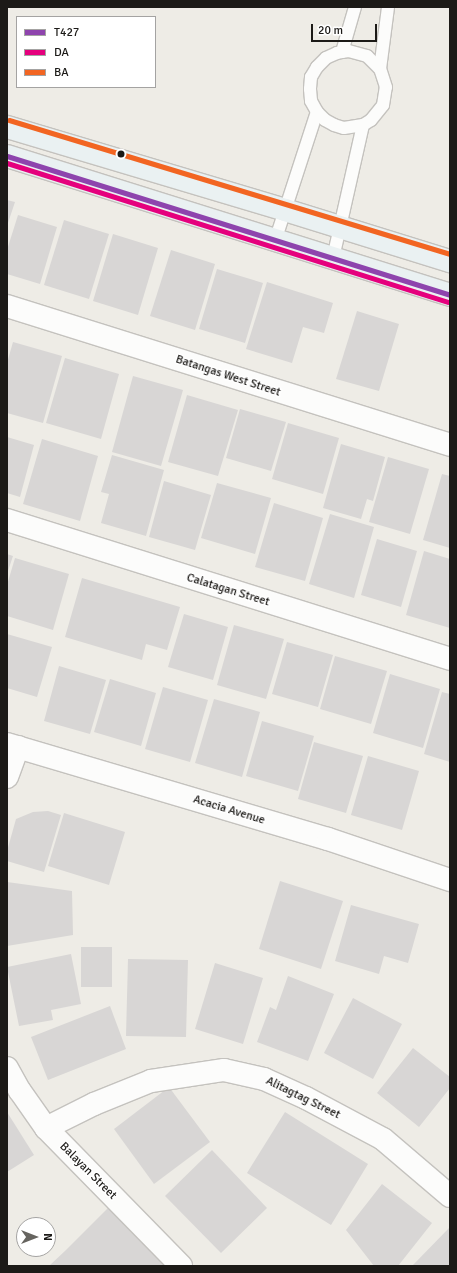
<!DOCTYPE html>
<html>
<head>
<meta charset="utf-8">
<style>
	body { margin:0 }
	#map { position:relative; width:457px; height:1273px; overflow:hidden; background:#eeece6; font-family:Signika,sans-serif }
	div>[style] { position:absolute }
	[style*='--x'] { left:calc(var(--x)*1px); top:calc(var(--y)*1px); width:calc(var(--w)*1px); rotate:calc(var(--a)*1deg) }
	.building>* { inset:0; background:#d8d6d5 }
	.roads { filter:drop-shadow(1px 0 #c4c2be) drop-shadow(-1px 0 #c4c2be) drop-shadow(0 1px #c4c2be) drop-shadow(0 -1px #c4c2be) }
	.service>* { height:12px; margin:-6px; padding:0 6px; transform-origin:6px; border-radius:6px; background:#fcfcfb }
	.minor>* { height:22px; margin:-11px; padding:0 11px; transform-origin:11px; border-radius:11px; background:#fcfcfb }
	.tertiary>* { height:22px; margin:-11px; padding:0 11px; transform-origin:11px; border-radius:11px; background:#fcfcfb }
	.primary>* { height:22px; margin:-11px; padding:0 11px; transform-origin:11px; border-radius:11px; background:#eaf1f2 }
	.bus-1>* { height:5px; margin:-2.5px; padding:0 2.5px; transform-origin:2.5px; border-radius:2.5px; background:#8e44ad }
	.bus-2>* { height:5px; margin:-2.5px; padding:0 2.5px; transform-origin:2.5px; border-radius:2.5px; background:#e5007d }
	.bus-3>* { height:5px; margin:-2.5px; padding:0 2.5px; transform-origin:2.5px; border-radius:2.5px; background:#f26522 }
	.dots>* { width:11px; height:11px; translate:-50% -50%; box-sizing:border-box; border:2px solid #fff; border-radius:50% }
	span { translate:-50% -50%; white-space:nowrap; text-align:center; line-height:1.15; -webkit-text-stroke:3px #fff; paint-order:stroke }
	.street-label { font-size:12px; color:#1c1a17 }
	.frame { position:absolute; inset:0; border:8px solid #1c1a17; pointer-events:none }
	.legend { position:absolute; left:16px; top:16px; width:140px; height:72px; box-sizing:border-box; background:#fff; border:1px solid #a4a3a2; margin:0; padding:5px 7px; list-style:none; font-size:12px; color:#1c1a17 }
	.legend li { display:flex; align-items:center; gap:8px; height:20px }
	.legend b { width:20px; border:1px solid #a4a3a2 }
	.north { position:absolute; left:16px; top:1217px; width:40px; height:40px; box-sizing:border-box; background:#fff; border:1px solid #a4a3a2; border-radius:50%; rotate:90deg; font-size:11px; font-weight:700; line-height:16px; text-align:center; color:#1c1a17 }
	.north::after { content:''; display:block; margin:auto; width:14px; height:18px; background:#66645f; clip-path:polygon(50% 0,100% 100%,50% 72%,0 100%) }
	.scale { position:absolute; left:311px; top:24px; width:66px; height:18px; box-sizing:border-box; border:2px solid #1c1a17; border-top:0; padding-left:5px; font-size:12px; line-height:14px; white-space:nowrap; color:#1c1a17; -webkit-text-stroke:3px #fff; paint-order:stroke }
</style>
</head>
<body>
<div id="map">
	<div class="building">
		<div style="clip-path:polygon(7px 200px,15px 202px,7px 226px)"></div>
		<div style="clip-path:polygon(18px 215px,57px 227px,40px 284px,7px 274px,7px 250px)"></div>
		<div style="clip-path:polygon(64px 220px,109px 234px,89px 299px,44px 285px)"></div>
		<div style="clip-path:polygon(113px 234px,158px 248px,138px 315px,93px 301px)"></div>
		<div style="clip-path:polygon(171px 250px,215px 264px,195px 330px,150px 316px)"></div>
		<div style="clip-path:polygon(217px 269px,263px 283px,245px 343px,199px 329px)"></div>
		<div style="clip-path:polygon(267px 282px,333px 303px,324px 333px,303px 327px,292px 363px,246px 349px)"></div>
		<div style="clip-path:polygon(357px 311px,399px 324px,379px 391px,336px 379px)"></div>
		<div style="clip-path:polygon(13px 342px,62px 356px,43px 423px,7px 413px,7px 363px)"></div>
		<div style="clip-path:polygon(65px 358px,119px 374px,101px 439px,46px 423px)"></div>
		<div style="clip-path:polygon(133px 376px,183px 390px,161px 466px,112px 452px)"></div>
		<div style="clip-path:polygon(187px 395px,238px 410px,218px 476px,168px 462px)"></div>
		<div style="clip-path:polygon(240px 409px,286px 422px,271px 471px,226px 458px)"></div>
		<div style="clip-path:polygon(288px 423px,339px 438px,323px 494px,272px 479px)"></div>
		<div style="clip-path:polygon(7px 437px,34px 445px,20px 497px,7px 493px)"></div>
		<div style="clip-path:polygon(42px 439px,98px 456px,80px 521px,23px 504px)"></div>
		<div style="clip-path:polygon(341px 444px,385px 457px,373px 501px,367px 499px,361px 519px,323px 508px)"></div>
		<div style="clip-path:polygon(112px 455px,164px 470px,146px 536px,101px 523px,109px 494px,101px 492px)"></div>
		<div style="clip-path:polygon(388px 457px,429px 469px,410px 534px,369px 522px)"></div>
		<div style="clip-path:polygon(442px 474px,450px 476px,450px 548px,423px 540px)"></div>
		<div style="clip-path:polygon(164px 481px,211px 495px,195px 550px,149px 537px)"></div>
		<div style="clip-path:polygon(217px 483px,271px 498px,255px 554px,201px 538px)"></div>
		<div style="clip-path:polygon(274px 503px,323px 518px,305px 581px,255px 567px)"></div>
		<div style="clip-path:polygon(330px 514px,374px 527px,354px 598px,309px 584px)"></div>
		<div style="clip-path:polygon(377px 539px,417px 551px,401px 607px,361px 595px)"></div>
		<div style="clip-path:polygon(424px 551px,450px 559px,450px 628px,406px 615px)"></div>
		<div style="clip-path:polygon(7px 554px,13px 556px,7px 574px)"></div>
		<div style="clip-path:polygon(15px 558px,69px 574px,53px 630px,7px 616px,7px 585px)"></div>
		<div style="clip-path:polygon(82px 578px,180px 607px,167px 650px,146px 644px,142px 660px,65px 637px)"></div>
		<div style="clip-path:polygon(184px 614px,228px 627px,213px 680px,168px 667px)"></div>
		<div style="clip-path:polygon(234px 625px,284px 639px,266px 699px,217px 685px)"></div>
		<div style="clip-path:polygon(7px 634px,52px 647px,37px 697px,7px 688px)"></div>
		<div style="clip-path:polygon(287px 642px,333px 655px,318px 707px,272px 694px)"></div>
		<div style="clip-path:polygon(335px 656px,387px 671px,371px 724px,320px 709px)"></div>
		<div style="clip-path:polygon(59px 666px,106px 680px,90px 734px,44px 721px)"></div>
		<div style="clip-path:polygon(390px 674px,440px 689px,423px 748px,373px 733px)"></div>
		<div style="clip-path:polygon(110px 679px,156px 693px,141px 746px,94px 732px)"></div>
		<div style="clip-path:polygon(163px 687px,208px 700px,190px 762px,145px 749px)"></div>
		<div style="clip-path:polygon(442px 692px,450px 694px,450px 762px,424px 754px)"></div>
		<div style="clip-path:polygon(214px 699px,260px 712px,242px 777px,195px 763px)"></div>
		<div style="clip-path:polygon(262px 721px,314px 736px,298px 791px,246px 776px)"></div>
		<div style="clip-path:polygon(314px 742px,363px 756px,346px 813px,298px 799px)"></div>
		<div style="clip-path:polygon(368px 756px,419px 771px,402px 830px,351px 815px)"></div>
		<div style="clip-path:polygon(48px 811px,61px 815px,44px 872px,7px 861px,7px 851px,16px 819px,33px 812px)"></div>
		<div style="clip-path:polygon(64px 813px,125px 832px,109px 885px,48px 866px)"></div>
		<div style="clip-path:polygon(280px 881px,343px 901px,321px 969px,259px 949px)"></div>
		<div style="clip-path:polygon(7px 882px,72px 891px,73px 935px,7px 946px)"></div>
		<div style="clip-path:polygon(351px 905px,419px 924px,408px 963px,384px 956px,379px 974px,335px 961px)"></div>
		<div style="clip-path:polygon(81px 947px,112px 947px,112px 987px,81px 987px)"></div>
		<div style="clip-path:polygon(71px 954px,81px 1004px,51px 1010px,53px 1020px,19px 1026px,7px 967px)"></div>
		<div style="clip-path:polygon(128px 959px,188px 960px,186px 1037px,126px 1036px)"></div>
		<div style="clip-path:polygon(215px 963px,263px 978px,243px 1044px,195px 1029px)"></div>
		<div style="clip-path:polygon(288px 976px,334px 994px,308px 1061px,257px 1042px,270px 1007px,276px 1010px)"></div>
		<div style="clip-path:polygon(353px 998px,402px 1024px,373px 1079px,324px 1053px)"></div>
		<div style="clip-path:polygon(110px 1006px,126px 1049px,48px 1080px,31px 1037px)"></div>
		<div style="clip-path:polygon(413px 1048px,450px 1077px,450px 1088px,419px 1127px,377px 1093px)"></div>
		<div style="clip-path:polygon(169px 1087px,210px 1142px,154px 1184px,114px 1129px)"></div>
		<div style="clip-path:polygon(7px 1112px,34px 1155px,7px 1172px)"></div>
		<div style="clip-path:polygon(285px 1112px,368px 1164px,331px 1225px,247px 1173px)"></div>
		<div style="clip-path:polygon(212px 1150px,267px 1208px,221px 1253px,165px 1196px)"></div>
		<div style="clip-path:polygon(382px 1184px,432px 1223px,398px 1266px,374px 1266px,346px 1230px)"></div>
		<div style="clip-path:polygon(108px 1208px,165px 1266px,49px 1266px,66px 1250px)"></div>
		<div style="clip-path:polygon(450px 1227px,450px 1266px,412px 1266px)"></div>
	</div>
	<div class="roads">
		<div class="service">
			<div style="--x:342;--y:52;--w:47;--a:-73.9"></div>
			<div style="--x:380;--y:69;--w:63;--a:-82.6"></div>
			<div style="--x:275;--y:241;--w:136;--a:-72"></div>
			<div style="--x:333;--y:258;--w:136;--a:-77.3"></div>
			<div style="--x:363;--y:125;--w:9;--a:-32"></div>
			<div style="--x:371;--y:120;--w:19;--a:-51"></div>
			<div style="--x:383;--y:105;--w:18;--a:-81"></div>
			<div style="--x:386;--y:87;--w:19;--a:-108"></div>
			<div style="--x:380;--y:69;--w:18;--a:-135"></div>
			<div style="--x:367;--y:56;--w:20;--a:-165"></div>
			<div style="--x:348;--y:51;--w:11;--a:170"></div>
			<div style="--x:337;--y:53;--w:12;--a:156"></div>
			<div style="--x:326;--y:58;--w:13;--a:135"></div>
			<div style="--x:317;--y:67;--w:12;--a:121"></div>
			<div style="--x:311;--y:77;--w:12;--a:95"></div>
			<div style="--x:310;--y:89;--w:12;--a:85"></div>
			<div style="--x:311;--y:101;--w:13;--a:61"></div>
			<div style="--x:317;--y:112;--w:11;--a:45"></div>
			<div style="--x:325;--y:120;--w:10;--a:29"></div>
			<div style="--x:334;--y:125;--w:10;--a:17"></div>
			<div style="--x:344;--y:128;--w:19;--a:-9"></div>
		</div>
		<div class="minor">
			<div style="--x:7;--y:306;--w:464;--a:17.4"></div>
			<div style="--x:7;--y:520;--w:464;--a:17.4"></div>
			<div style="--x:7;--y:777;--w:32;--a:-70"></div>
			<div style="--x:7;--y:1068;--w:26;--a:61"></div>
			<div style="--x:20;--y:1091;--w:45;--a:54.9"></div>
			<div style="--x:46;--y:1128;--w:193;--a:45.6"></div>
			<div style="--x:46;--y:1128;--w:54;--a:-26.6"></div>
			<div style="--x:94;--y:1104;--w:61;--a:-22"></div>
			<div style="--x:151;--y:1081;--w:74;--a:-8.6"></div>
			<div style="--x:224;--y:1070;--w:41;--a:12.7"></div>
			<div style="--x:264;--y:1079;--w:46;--a:24.3"></div>
			<div style="--x:306;--y:1098;--w:87;--a:28"></div>
			<div style="--x:383;--y:1139;--w:88;--a:40.4"></div>
		</div>
		<div class="tertiary">
			<div style="--x:7;--y:744;--w:335;--a:16.5"></div>
			<div style="--x:328;--y:839;--w:129;--a:18.6"></div>
		</div>
		<div class="primary">
			<div style="--x:7;--y:127;--w:290;--a:16.6"></div>
			<div style="--x:285;--y:210;--w:173;--a:17.2"></div>
			<div style="--x:7;--y:156;--w:464;--a:17.4"></div>
		</div>
	</div>
	<div class="bus-1">
		<div style="--x:7;--y:156;--w:464;--a:17.4"></div>
	</div>
	<div class="bus-2">
		<div style="--x:7;--y:163;--w:462;--a:17.5"></div>
	</div>
	<div class="bus-3">
		<div style="--x:9;--y:120;--w:461;--a:16.9"></div>
	</div>
	<div class="dots">
		<div style="left:121px;top:154px;background:#1c1a17"></div>
	</div>
	<div class="street-label">
		<span style="left:228px;top:376px;rotate:18deg">Batangas West Street</span>
		<span style="left:228px;top:590px;rotate:17deg">Calatagan Street</span>
		<span style="left:229px;top:810px;rotate:17deg">Acacia Avenue</span>
		<span style="left:303px;top:1098px;rotate:26deg">Alitagtag Street</span>
		<span style="left:88px;top:1171px;rotate:45deg">Balayan Street</span>
	</div>
	<div class="frame"></div>
	<ul class="legend">
	<li><b style="height:5px;background:#8e44ad"></b>T427</li>
	<li><b style="height:5px;background:#e5007d"></b>DA</li>
	<li><b style="height:5px;background:#f26522"></b>BA</li>
	</ul>
	<div class="north">N</div>
	<div class="scale">20 m</div>
</div>
</body>
</html>
